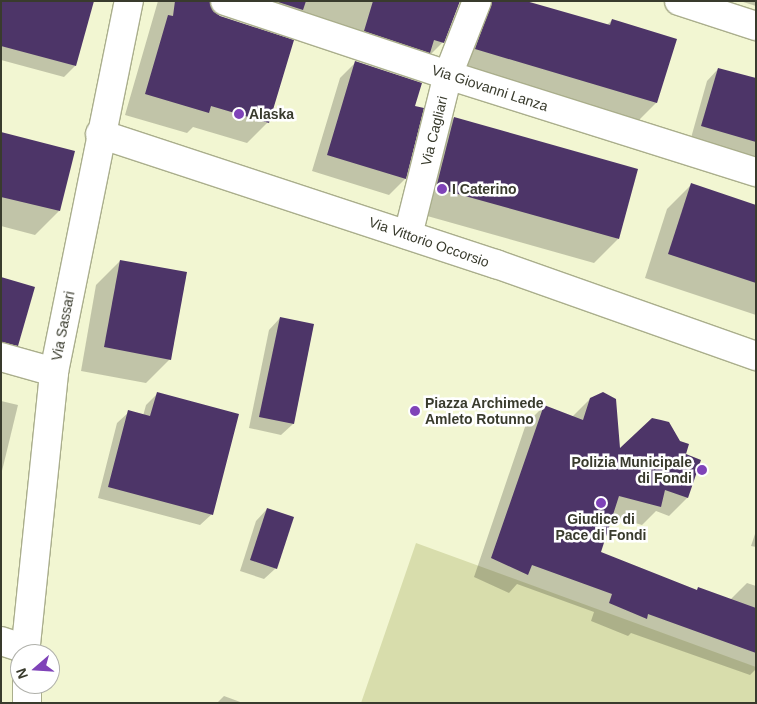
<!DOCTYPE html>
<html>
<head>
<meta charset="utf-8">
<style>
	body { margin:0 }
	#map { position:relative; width:757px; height:704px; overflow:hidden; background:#f2f6d2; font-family:Arial,sans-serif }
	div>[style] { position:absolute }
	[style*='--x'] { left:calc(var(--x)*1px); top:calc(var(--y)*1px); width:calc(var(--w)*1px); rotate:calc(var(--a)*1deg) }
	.green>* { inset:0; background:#d8ddac }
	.shadow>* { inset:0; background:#0003 }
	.building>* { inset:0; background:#4d3568 }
	.roads { filter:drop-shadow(1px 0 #aaae8c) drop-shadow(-1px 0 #aaae8c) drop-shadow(0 1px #aaae8c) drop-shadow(0 -1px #aaae8c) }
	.minor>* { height:28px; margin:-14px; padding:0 14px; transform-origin:14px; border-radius:14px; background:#fff }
	.dots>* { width:14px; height:14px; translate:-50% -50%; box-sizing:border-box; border:2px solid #fff; border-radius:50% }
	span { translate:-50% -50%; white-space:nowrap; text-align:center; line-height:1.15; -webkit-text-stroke:5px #fff; paint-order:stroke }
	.street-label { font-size:14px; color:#393b2d }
	.poi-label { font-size:14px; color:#393b2d; font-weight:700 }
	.left { translate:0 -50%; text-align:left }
	.right { translate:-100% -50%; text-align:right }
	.frame { position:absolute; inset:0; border:2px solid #393b2d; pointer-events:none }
	.north { position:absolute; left:10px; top:644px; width:50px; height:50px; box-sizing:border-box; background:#fff; border:1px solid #b0b1ab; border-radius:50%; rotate:251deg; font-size:14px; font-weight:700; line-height:20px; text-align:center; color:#393b2d }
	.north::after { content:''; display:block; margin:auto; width:18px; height:22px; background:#7f43b8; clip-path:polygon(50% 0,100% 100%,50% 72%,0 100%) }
</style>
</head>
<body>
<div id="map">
	<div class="green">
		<div style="clip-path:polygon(416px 543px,756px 667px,756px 703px,361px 703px)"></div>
	</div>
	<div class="shadow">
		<div style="clip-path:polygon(1px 1px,75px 66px,64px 77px,1px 60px)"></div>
		<div style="clip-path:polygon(158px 1px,459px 1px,443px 42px,422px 63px,282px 31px,210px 7px,268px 122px,247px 143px,193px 127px,187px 133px,125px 115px)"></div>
		<div style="clip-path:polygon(480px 1px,522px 1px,607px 25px,612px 20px,676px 40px,656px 103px,638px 121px,458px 67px)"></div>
		<div style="clip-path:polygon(740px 1px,756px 1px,756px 6px)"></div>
		<div style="clip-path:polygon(356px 62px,414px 107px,422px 109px,405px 179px,389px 195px,312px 171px,340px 78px)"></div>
		<div style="clip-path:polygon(718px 69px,756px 80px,756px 157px,691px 138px,707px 81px)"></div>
		<div style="clip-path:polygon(454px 118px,618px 239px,594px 263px,413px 212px,430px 142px)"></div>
		<div style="clip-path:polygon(1px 133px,59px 211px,35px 235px,1px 226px)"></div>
		<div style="clip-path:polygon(691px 185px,756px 206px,756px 315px,645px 278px,667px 209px)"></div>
		<div style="clip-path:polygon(120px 261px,170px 359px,146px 383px,81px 371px,96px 285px)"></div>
		<div style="clip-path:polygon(1px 278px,17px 343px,1px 359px)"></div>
		<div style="clip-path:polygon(280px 318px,313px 325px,293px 424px,281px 435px,249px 428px,269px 330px)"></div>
		<div style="clip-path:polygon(157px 394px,212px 514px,200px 525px,98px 498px,117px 423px,129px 412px,143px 416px,146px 405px)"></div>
		<div style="clip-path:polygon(590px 399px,619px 451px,685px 454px,687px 498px,669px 516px,656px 511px,642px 525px,611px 516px,599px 553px,696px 591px,698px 589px,730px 600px,747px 583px,756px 586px,756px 669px,750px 675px,631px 633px,628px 636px,591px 621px,594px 612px,517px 584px,509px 593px,474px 577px,526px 424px,544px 406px,572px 417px)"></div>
		<div style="clip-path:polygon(1px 401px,18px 405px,1px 475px)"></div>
		<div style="clip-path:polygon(267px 509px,276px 568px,264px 579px,240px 571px,256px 521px)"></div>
		<div style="clip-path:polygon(756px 531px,756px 547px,751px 546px)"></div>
		<div style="clip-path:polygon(224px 696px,243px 703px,217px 703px)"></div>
	</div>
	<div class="building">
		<div style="clip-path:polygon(1px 1px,94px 1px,76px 66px,1px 46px)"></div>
		<div style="clip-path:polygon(175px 1px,210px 1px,213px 11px,220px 16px,294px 40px,269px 123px,211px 106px,209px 113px,145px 94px,168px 15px,173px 16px)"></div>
		<div style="clip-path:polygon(275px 1px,306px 1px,303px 10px)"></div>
		<div style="clip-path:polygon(373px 1px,460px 1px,444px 43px,434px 40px,430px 53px,364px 31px)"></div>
		<div style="clip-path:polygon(492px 1px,526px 1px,610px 25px,612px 19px,677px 39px,657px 103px,475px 49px)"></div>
		<div style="clip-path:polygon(355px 61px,422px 83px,415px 106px,424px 108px,406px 179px,327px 155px)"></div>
		<div style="clip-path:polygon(718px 68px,756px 78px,756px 142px,701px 126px)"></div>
		<div style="clip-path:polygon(454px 117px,638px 169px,619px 239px,436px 188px)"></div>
		<div style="clip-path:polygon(1px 132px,75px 151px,60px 211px,1px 197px)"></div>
		<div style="clip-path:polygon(691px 183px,756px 205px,756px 283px,668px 254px)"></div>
		<div style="clip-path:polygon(120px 260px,187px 272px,171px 360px,104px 347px)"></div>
		<div style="clip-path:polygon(1px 277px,35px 287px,18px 346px,1px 342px)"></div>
		<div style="clip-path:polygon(280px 317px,314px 324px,294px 424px,259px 417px)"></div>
		<div style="clip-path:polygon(157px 392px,239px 414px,213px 515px,108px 487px,128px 410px,150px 416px)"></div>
		<div style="clip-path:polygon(603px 392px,616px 399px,620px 448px,652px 418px,661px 420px,669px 422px,680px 441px,689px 444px,686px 454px,701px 460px,688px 498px,665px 490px,661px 507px,619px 496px,601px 552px,697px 590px,698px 587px,756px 608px,756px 653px,648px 614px,647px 619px,609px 603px,612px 594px,532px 565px,528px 575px,491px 558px,544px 405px,583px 420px,590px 398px)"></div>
		<div style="clip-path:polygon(267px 508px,294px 517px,277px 569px,250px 560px)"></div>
	</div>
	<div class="roads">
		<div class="minor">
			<div style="--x:225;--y:1;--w:235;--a:18.4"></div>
			<div style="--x:448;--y:75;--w:323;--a:17.5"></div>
			<div style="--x:679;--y:1;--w:81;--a:18"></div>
			<div style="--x:100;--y:134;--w:417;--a:18.2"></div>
			<div style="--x:496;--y:264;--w:276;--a:19.5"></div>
			<div style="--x:408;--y:235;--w:165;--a:-76"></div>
			<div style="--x:448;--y:75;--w:79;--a:-68.6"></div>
			<div style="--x:1;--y:357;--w:55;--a:15.8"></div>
			<div style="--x:1;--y:641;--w:25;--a:18"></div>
			<div style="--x:25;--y:654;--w:283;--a:-84.1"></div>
			<div style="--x:54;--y:372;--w:379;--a:-78.6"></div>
			<div style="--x:27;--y:684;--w:19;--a:90"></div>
		</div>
	</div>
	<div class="dots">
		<div style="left:239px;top:114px;background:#7f43b8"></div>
		<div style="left:442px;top:189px;background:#7f43b8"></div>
		<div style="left:415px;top:411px;background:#7f43b8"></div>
		<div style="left:702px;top:470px;background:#7f43b8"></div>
		<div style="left:601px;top:503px;background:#7f43b8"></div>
	</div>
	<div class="street-label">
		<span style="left:490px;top:88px;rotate:18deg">Via Giovanni Lanza</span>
		<span style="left:434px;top:131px;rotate:-76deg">Via Cagliari</span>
		<span style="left:429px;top:242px;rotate:19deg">Via Vittorio Occorsio</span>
		<span style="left:63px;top:326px;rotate:-79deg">Via Sassari</span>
	</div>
	<div class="poi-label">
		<span class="left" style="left:249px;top:114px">Alaska</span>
		<span class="left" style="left:452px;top:189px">I Caterino</span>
		<span class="left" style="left:425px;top:411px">Piazza Archimede<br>Amleto Rotunno</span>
		<span class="right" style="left:692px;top:470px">Polizia Municipale<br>di Fondi</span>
		<span style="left:601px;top:527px">Giudice di<br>Pace di Fondi</span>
	</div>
	<div class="frame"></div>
	<div class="north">N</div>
</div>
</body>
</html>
